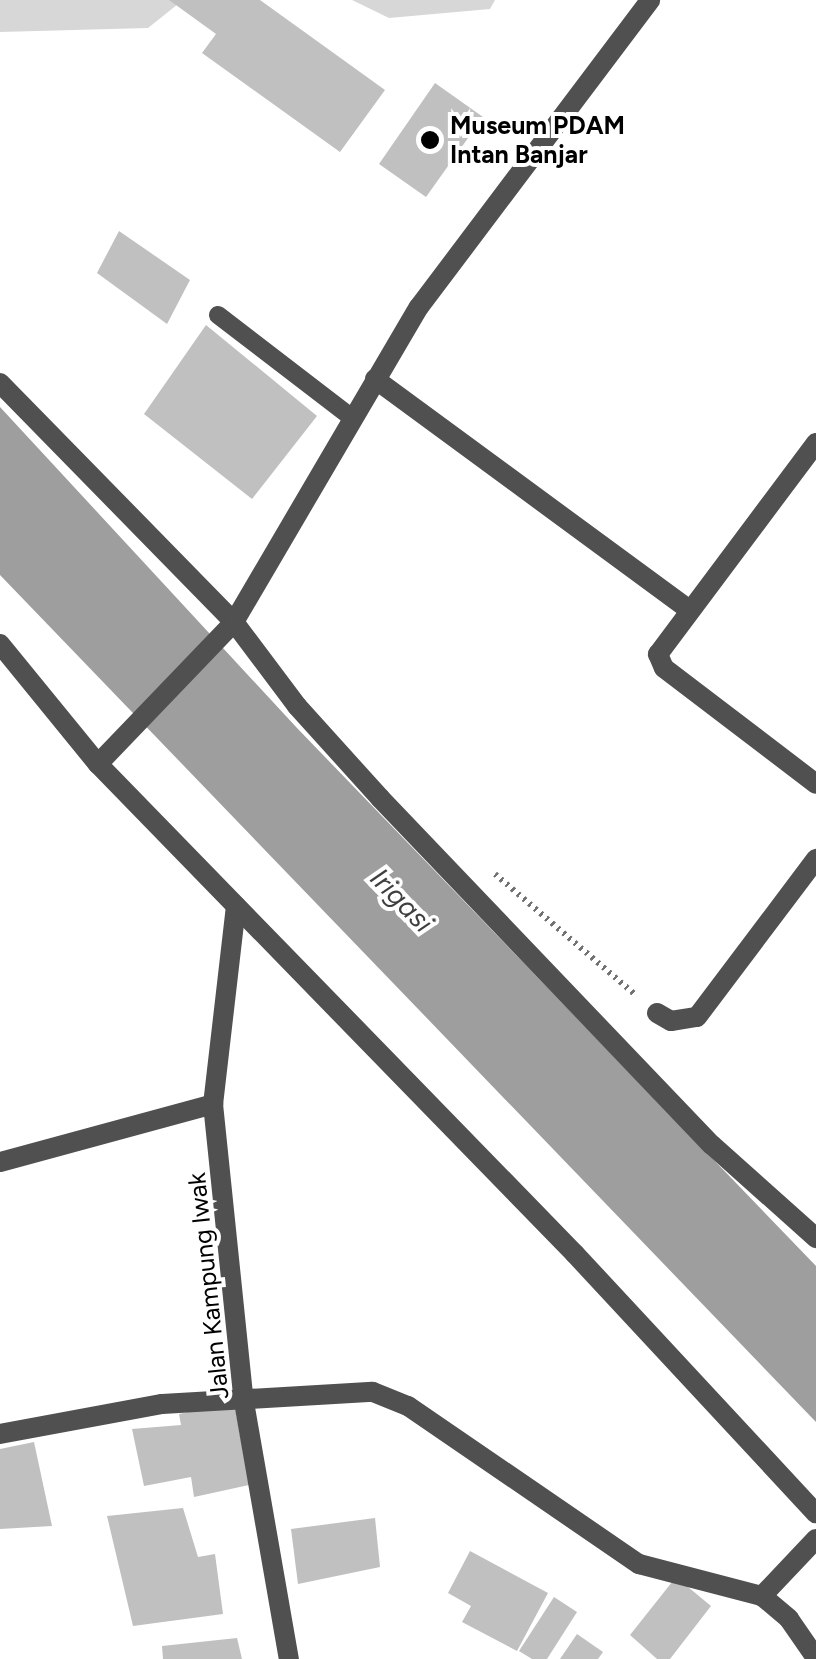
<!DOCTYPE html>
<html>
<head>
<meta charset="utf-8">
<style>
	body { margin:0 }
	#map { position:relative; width:816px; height:1659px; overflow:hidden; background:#fff; font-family:Figtree,sans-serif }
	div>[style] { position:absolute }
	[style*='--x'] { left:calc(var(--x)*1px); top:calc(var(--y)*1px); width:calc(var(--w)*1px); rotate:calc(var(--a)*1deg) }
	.green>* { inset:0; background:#d7d7d7 }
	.water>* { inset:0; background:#9e9e9e }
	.building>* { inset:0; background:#c0c0c0 }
	.path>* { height:6px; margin-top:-3px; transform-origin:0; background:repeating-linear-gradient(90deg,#727272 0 2.5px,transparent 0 7.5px) }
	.lane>* { height:18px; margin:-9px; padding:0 9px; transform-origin:9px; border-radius:9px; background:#505050 }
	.street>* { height:20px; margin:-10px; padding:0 10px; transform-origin:10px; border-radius:10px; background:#505050 }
	.dots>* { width:28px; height:28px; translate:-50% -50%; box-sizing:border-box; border:5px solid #fff; border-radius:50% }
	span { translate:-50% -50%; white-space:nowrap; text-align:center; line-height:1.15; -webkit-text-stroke:8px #fff; paint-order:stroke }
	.poi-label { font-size:25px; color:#000; font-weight:700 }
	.left { translate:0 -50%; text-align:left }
	.street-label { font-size:25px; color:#000 }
	.water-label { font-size:28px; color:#3f3f3f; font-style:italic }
</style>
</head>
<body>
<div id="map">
	<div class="green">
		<div style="clip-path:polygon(0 0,183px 0,148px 28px,0 32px)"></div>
		<div style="clip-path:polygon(352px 0,495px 0,490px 9px,389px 18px)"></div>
	</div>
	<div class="water">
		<div style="clip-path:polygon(0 407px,297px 728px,816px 1266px,816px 1422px,0 575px)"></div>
	</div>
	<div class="building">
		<div style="clip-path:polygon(169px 0,260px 0,385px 90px,340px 152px,202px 53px,216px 34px)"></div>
		<div style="clip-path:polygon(435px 83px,483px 117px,426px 197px,379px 164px)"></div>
		<div style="clip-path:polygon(119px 231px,190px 280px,167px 324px,97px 273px)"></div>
		<div style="clip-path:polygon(206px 325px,317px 416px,252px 499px,144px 414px)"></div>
		<div style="clip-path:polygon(234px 1402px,249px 1485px,194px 1497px,191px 1477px,144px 1486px,132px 1429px,181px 1425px,179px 1414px)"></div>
		<div style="clip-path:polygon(34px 1442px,52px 1526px,0 1529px,0 1449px)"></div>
		<div style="clip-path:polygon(183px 1508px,198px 1557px,215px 1554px,223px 1614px,133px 1626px,107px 1516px)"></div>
		<div style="clip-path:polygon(375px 1518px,380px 1567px,298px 1584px,291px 1529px)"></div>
		<div style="clip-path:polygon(470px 1551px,548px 1593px,517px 1651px,462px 1622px,471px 1606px,448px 1593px)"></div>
		<div style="clip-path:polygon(676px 1577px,711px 1606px,670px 1659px,657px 1659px,630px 1635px)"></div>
		<div style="clip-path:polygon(554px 1597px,577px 1612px,547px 1659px,532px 1659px,519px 1651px)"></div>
		<div style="clip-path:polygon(577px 1634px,603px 1652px,598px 1659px,560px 1659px)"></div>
		<div style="clip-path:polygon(237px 1638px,242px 1659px,163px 1659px,162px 1646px)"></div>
	</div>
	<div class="path">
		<div style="--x:495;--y:874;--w:187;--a:40.7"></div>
	</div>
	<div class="lane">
		<div style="--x:218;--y:315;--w:169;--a:37.5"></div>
	</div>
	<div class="street">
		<div style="--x:375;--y:379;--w:387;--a:36.3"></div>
		<div style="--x:0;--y:383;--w:334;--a:45.6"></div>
		<div style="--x:234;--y:622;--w:105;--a:53.1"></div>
		<div style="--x:297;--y:706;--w:124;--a:47.9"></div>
		<div style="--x:380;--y:798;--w:480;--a:46.3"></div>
		<div style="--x:712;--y:1145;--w:140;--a:41.8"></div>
		<div style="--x:816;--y:443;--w:264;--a:126.8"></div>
		<div style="--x:658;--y:654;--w:15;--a:67"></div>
		<div style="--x:664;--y:668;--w:191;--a:37.3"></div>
		<div style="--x:0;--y:644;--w:155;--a:50.8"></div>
		<div style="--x:98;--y:764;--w:684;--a:45.77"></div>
		<div style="--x:575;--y:1254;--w:354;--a:47.1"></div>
		<div style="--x:98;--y:764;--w:197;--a:-46.2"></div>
		<div style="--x:234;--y:622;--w:365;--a:-59.6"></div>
		<div style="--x:419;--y:307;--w:384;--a:-53"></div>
		<div style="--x:236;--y:906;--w:199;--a:96.6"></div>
		<div style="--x:213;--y:1104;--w:300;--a:84.1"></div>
		<div style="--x:244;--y:1402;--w:261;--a:80.1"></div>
		<div style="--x:657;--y:1013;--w:16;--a:30"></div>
		<div style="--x:671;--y:1021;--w:26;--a:-9"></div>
		<div style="--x:697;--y:1017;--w:198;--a:-53"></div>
		<div style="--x:0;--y:1162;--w:221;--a:-15.2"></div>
		<div style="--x:0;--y:1434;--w:165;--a:-10.5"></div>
		<div style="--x:162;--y:1404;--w:211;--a:-3.3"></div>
		<div style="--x:373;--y:1392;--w:38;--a:22"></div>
		<div style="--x:408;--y:1406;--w:280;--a:34.4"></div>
		<div style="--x:639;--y:1564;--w:127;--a:14.6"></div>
		<div style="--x:816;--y:1539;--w:79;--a:133.5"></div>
		<div style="--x:762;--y:1596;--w:35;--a:40"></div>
		<div style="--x:789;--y:1619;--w:47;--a:55.3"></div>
	</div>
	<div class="dots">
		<div style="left:430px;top:140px;background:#000"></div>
	</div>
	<div class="poi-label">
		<span class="left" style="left:450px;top:140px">Museum PDAM<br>Intan Banjar</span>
	</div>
	<div class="street-label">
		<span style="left:208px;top:1286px;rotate:-96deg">Jalan Kampung Iwak</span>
	</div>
	<div class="water-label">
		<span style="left:402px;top:900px;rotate:46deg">Irigasi</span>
	</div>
</div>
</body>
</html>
